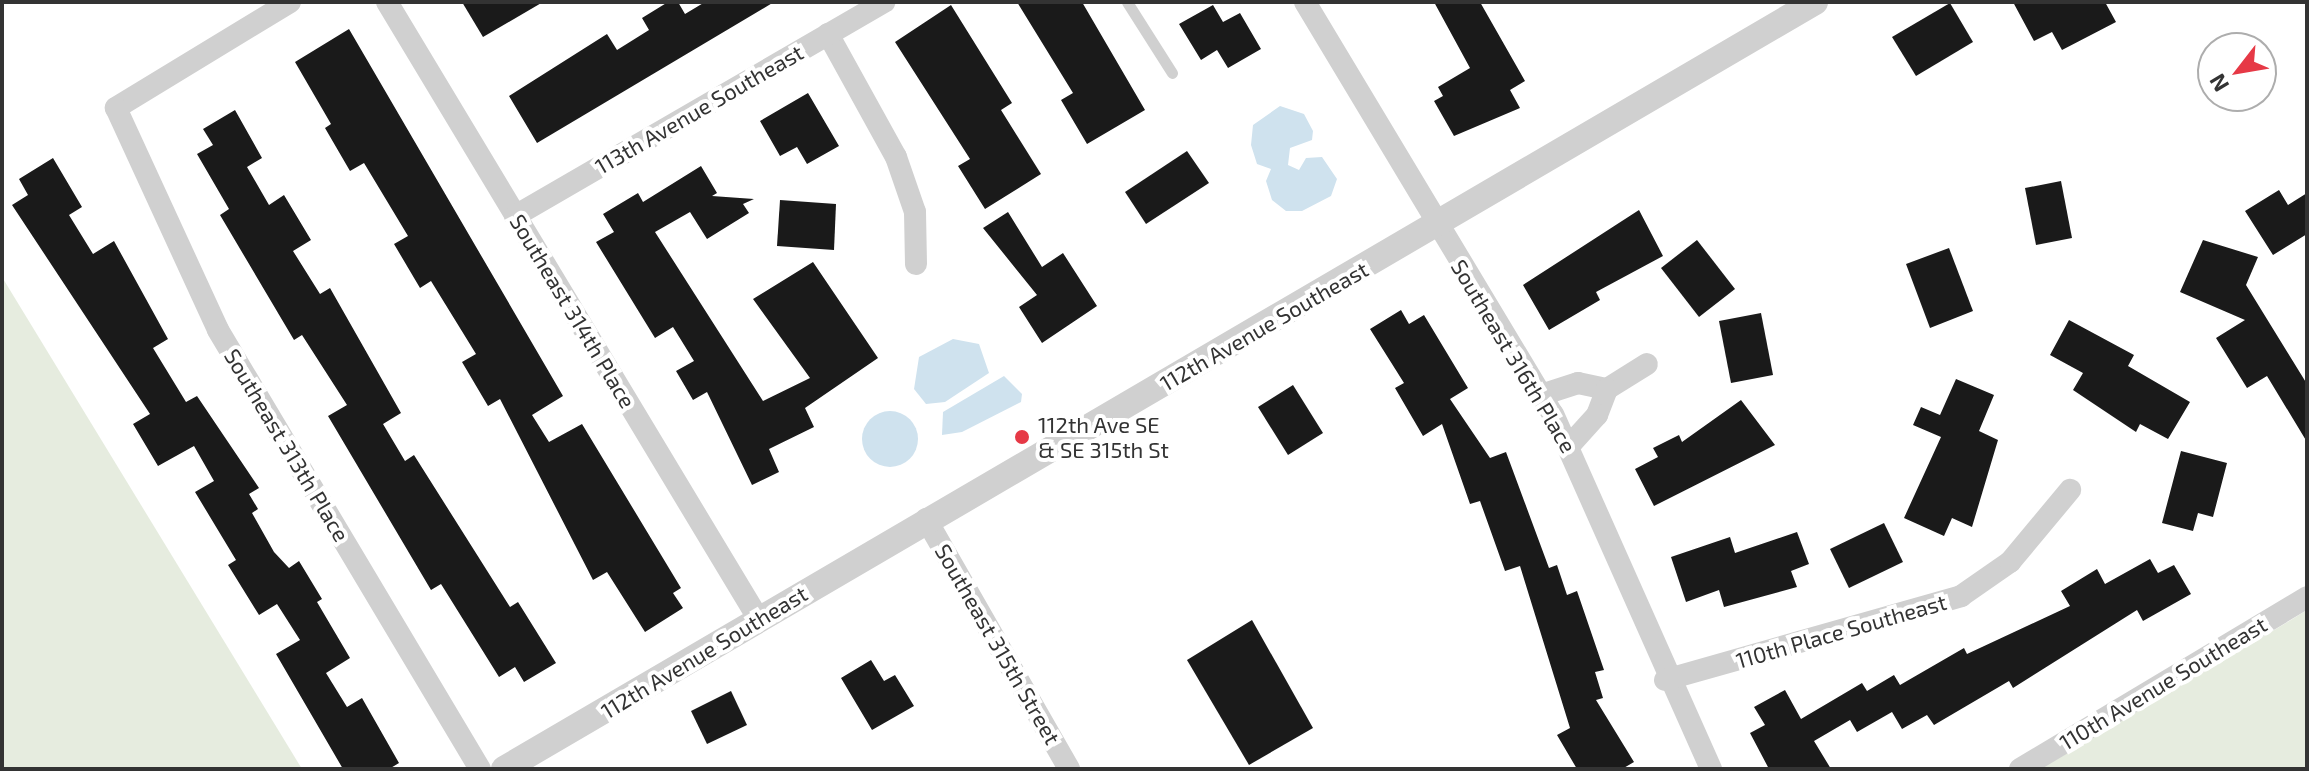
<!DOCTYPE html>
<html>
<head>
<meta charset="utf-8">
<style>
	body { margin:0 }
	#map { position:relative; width:2309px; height:771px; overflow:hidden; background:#fff; font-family:"Exo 2",sans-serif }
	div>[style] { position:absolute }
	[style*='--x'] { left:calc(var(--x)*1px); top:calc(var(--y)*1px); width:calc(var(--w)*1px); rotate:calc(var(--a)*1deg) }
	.green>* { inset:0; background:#e6ecdf }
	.water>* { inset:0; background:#cfe2ee }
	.round { border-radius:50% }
	.building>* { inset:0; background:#1a1a1a }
	.service>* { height:11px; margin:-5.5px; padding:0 5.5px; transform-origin:5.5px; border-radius:5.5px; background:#d0d0d0 }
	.minor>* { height:22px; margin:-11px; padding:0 11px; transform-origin:11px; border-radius:11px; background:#d0d0d0 }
	.tertiary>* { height:26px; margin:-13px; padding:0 13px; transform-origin:13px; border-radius:13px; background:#d0d0d0 }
	.dots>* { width:22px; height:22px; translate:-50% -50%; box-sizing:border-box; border:4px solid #fff; border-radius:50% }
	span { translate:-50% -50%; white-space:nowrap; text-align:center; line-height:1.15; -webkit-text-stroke:8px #fff; paint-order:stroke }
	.street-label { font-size:22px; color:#333 }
	.poi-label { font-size:22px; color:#333 }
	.left { translate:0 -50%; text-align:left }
	.frame { position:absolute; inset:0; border:4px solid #333; pointer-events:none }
	.north { position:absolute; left:2197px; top:32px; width:80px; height:80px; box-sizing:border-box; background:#fff; border:2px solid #adadad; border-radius:50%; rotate:239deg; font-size:22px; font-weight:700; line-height:32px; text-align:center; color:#333 }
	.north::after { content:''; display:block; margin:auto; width:28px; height:36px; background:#e63946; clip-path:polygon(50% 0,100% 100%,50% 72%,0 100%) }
</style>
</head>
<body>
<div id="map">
	<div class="green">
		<div style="clip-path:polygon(2px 277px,302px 769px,2px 769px)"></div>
		<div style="clip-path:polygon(2307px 610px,2307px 769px,2040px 769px,2286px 623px)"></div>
	</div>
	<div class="water">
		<div style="clip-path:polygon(1280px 106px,1304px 114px,1313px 131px,1312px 140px,1290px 148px,1288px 165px,1299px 170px,1306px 158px,1322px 157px,1337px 179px,1331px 196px,1302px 211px,1286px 211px,1272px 200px,1266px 181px,1271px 169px,1257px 164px,1251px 145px,1253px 125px)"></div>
		<div style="clip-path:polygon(953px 339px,979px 344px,989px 373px,945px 402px,926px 404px,914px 389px,919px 357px)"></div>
		<div style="clip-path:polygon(1004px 376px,1022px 394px,1021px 402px,962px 432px,942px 435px,943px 412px)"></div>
		<div class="round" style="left:862px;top:411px;width:56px;height:56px"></div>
	</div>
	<div class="building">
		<div style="clip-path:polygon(462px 2px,543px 2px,483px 37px)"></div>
		<div style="clip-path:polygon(668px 2px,678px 2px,685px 14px,705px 2px,774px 2px,537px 143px,509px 96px,607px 34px,617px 50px,649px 30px,642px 18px)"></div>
		<div style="clip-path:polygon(1017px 2px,1082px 2px,1145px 110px,1087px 144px,1061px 100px,1073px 93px)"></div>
		<div style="clip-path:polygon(1434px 2px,1480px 2px,1525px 81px,1510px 90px,1520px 108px,1454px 136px,1434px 101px,1443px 96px,1438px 87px,1470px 68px)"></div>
		<div style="clip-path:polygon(2013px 2px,2105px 2px,2116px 22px,2062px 50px,2052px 32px,2034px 41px)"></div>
		<div style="clip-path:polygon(1950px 3px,1973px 42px,1916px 76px,1892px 37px)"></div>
		<div style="clip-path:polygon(951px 5px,1012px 103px,1001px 110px,1041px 174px,985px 209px,958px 166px,970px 159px,895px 42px)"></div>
		<div style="clip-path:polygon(1213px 5px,1223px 22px,1240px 13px,1261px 49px,1228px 68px,1217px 50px,1201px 60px,1179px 24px)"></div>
		<div style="clip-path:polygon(349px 29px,563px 396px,532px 415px,549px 442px,582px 424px,681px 588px,673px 593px,683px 608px,645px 632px,607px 572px,593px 580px,500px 399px,488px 406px,462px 362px,476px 354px,431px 281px,420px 288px,394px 244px,408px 236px,364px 163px,350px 171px,325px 128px,331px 124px,295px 62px)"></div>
		<div style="clip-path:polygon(808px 93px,839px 146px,807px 164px,797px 147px,780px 156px,760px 121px)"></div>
		<div style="clip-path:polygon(235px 110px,262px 158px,247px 167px,269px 205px,284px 195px,311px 240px,293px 251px,320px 294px,330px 288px,401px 413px,383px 424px,405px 461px,414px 455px,510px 607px,518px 602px,556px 663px,524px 682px,515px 667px,499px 677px,441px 584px,431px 590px,328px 416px,347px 405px,302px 335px,294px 340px,220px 215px,229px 209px,197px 154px,213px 145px,203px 129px)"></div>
		<div style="clip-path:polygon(1187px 151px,1209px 183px,1146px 224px,1125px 192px)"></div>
		<div style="clip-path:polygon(53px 158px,82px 207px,69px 215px,93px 254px,114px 241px,168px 339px,153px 348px,186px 402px,197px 396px,259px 488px,249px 494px,258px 509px,252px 513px,274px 552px,289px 568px,299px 561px,322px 599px,317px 602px,350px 658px,326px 673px,347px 707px,362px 698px,399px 763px,389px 769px,343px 769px,276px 654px,300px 640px,277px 604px,259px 615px,228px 565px,236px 560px,195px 492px,214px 481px,194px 446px,158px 466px,133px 424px,150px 414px,12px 205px,28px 195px,19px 179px)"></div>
		<div style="clip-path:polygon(701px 166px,717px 193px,712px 196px,754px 199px,743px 204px,749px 213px,707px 239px,690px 212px,655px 232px,763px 401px,810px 378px,753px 299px,813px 262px,878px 358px,805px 408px,814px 427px,769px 449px,779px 472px,752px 485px,707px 392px,693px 400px,676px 371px,694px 361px,673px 327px,655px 338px,596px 242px,614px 232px,603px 214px,638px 193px,643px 202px)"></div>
		<div style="clip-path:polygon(2061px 181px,2072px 238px,2036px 245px,2025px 188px)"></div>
		<div style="clip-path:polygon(2279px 190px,2288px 205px,2307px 193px,2307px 234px,2273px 255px,2245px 211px)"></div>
		<div style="clip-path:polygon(780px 200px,836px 204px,834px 250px,777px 246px)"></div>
		<div style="clip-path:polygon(1639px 210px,1663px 256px,1596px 292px,1600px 300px,1549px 330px,1523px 285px)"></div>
		<div style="clip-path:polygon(1008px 212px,1042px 267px,1063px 253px,1097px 306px,1042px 343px,1019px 307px,1037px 295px,983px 228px)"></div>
		<div style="clip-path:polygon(1697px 240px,1735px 289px,1699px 317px,1661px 268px)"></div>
		<div style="clip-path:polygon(2203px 240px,2258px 257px,2246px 285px,2307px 384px,2307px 442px,2267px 376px,2247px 388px,2216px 338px,2245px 320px,2180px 292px)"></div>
		<div style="clip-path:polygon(1949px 248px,1973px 311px,1930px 328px,1906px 264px)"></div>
		<div style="clip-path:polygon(1401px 310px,1409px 324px,1424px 315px,1468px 388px,1450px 399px,1490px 458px,1506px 452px,1549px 568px,1557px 565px,1567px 595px,1577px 591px,1604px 670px,1595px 672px,1603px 698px,1596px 700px,1634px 762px,1622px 769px,1577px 769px,1557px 735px,1570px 728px,1520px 566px,1505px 571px,1480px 501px,1470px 504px,1442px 424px,1423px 436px,1395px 388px,1404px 383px,1370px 329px)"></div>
		<div style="clip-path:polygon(1761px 313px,1773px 375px,1731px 383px,1719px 321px)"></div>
		<div style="clip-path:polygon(2069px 320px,2134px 355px,2128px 366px,2190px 402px,2168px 439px,2140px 424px,2136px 432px,2073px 390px,2083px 373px,2050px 355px)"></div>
		<div style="clip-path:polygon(1956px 379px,1994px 395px,1979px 431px,1998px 440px,1972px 527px,1952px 518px,1944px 536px,1904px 518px,1941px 437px,1913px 425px,1921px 407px,1940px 415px)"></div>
		<div style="clip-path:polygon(1293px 385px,1323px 433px,1288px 455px,1258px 407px)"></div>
		<div style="clip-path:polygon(1741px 400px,1775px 445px,1654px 506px,1635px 469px,1658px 457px,1653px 448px,1679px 435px,1682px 442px)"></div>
		<div style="clip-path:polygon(2181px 451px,2227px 463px,2213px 517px,2198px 513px,2193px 531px,2162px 523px)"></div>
		<div style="clip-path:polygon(1884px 523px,1903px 562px,1849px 588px,1830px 549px)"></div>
		<div style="clip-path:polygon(1797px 532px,1809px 564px,1791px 571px,1797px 587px,1724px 607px,1719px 590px,1686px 602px,1671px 557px,1730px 537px,1735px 553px)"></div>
		<div style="clip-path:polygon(2150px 559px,2158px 573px,2174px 565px,2191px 594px,2143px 621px,2137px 610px,2013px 688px,2009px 681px,1934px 725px,1927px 715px,1902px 729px,1892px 712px,1857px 732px,1850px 720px,1814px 741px,1831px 769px,1769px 769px,1750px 733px,1765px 725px,1754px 707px,1785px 690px,1801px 719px,1862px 683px,1867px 691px,1894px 675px,1900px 685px,1964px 648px,1967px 654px,2070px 606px,2061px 591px,2097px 569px,2105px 584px)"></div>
		<div style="clip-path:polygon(1252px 620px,1313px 728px,1249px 765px,1187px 660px)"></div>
		<div style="clip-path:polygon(871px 660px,884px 681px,895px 675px,914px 706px,872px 730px,841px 678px)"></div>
		<div style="clip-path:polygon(731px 691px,747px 725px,707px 744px,691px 711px)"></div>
	</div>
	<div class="service">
		<div style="--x:1127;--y:2;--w:84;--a:57.6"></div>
	</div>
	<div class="minor">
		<div style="--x:290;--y:2;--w:204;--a:148.7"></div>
		<div style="--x:116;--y:108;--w:244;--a:65.3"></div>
		<div style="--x:218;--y:330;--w:511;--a:59.17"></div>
		<div style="--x:387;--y:2;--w:721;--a:58.95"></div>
		<div style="--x:1305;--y:2;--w:481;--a:59"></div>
		<div style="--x:1553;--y:414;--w:389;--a:66"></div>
		<div style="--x:828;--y:34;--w:141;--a:61.1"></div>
		<div style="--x:896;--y:157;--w:58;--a:70.9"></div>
		<div style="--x:915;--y:212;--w:52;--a:88.9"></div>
		<div style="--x:515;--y:216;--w:427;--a:-30.1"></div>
		<div style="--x:1607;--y:389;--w:47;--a:-32"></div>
		<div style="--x:1541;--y:395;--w:39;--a:-18"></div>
		<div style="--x:1578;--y:383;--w:30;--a:12"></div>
		<div style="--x:1607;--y:389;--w:28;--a:111"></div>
		<div style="--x:1597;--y:415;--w:40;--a:132"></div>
		<div style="--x:926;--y:519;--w:288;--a:60.2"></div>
		<div style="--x:1665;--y:680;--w:308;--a:-15.8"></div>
		<div style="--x:1961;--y:596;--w:60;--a:-34.8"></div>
		<div style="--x:2010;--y:562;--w:94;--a:-50.2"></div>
		<div style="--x:2020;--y:769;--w:335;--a:-30.9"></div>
	</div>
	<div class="tertiary">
		<div style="--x:504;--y:769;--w:1519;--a:-30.33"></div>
	</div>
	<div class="dots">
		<div style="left:1022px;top:437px;background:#e63946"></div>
	</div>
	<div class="street-label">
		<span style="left:699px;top:109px;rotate:-30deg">113th Avenue Southeast</span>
		<span style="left:573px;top:311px;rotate:59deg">Southeast 314th Place</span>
		<span style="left:1264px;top:326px;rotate:-30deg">112th Avenue Southeast</span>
		<span style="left:1514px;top:356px;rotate:59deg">Southeast 316th Place</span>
		<span style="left:287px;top:445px;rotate:59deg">Southeast 313th Place</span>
		<span style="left:1841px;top:631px;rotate:-16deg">110th Place Southeast</span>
		<span style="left:998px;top:644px;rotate:60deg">Southeast 315th Street</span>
		<span style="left:704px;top:652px;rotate:-31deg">112th Avenue Southeast</span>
		<span style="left:2163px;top:683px;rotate:-31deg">110th Avenue Southeast</span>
	</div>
	<div class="poi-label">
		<span class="left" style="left:1038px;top:437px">112th Ave SE<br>&amp; SE 315th St</span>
	</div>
	<div class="frame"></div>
	<div class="north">N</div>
</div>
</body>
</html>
